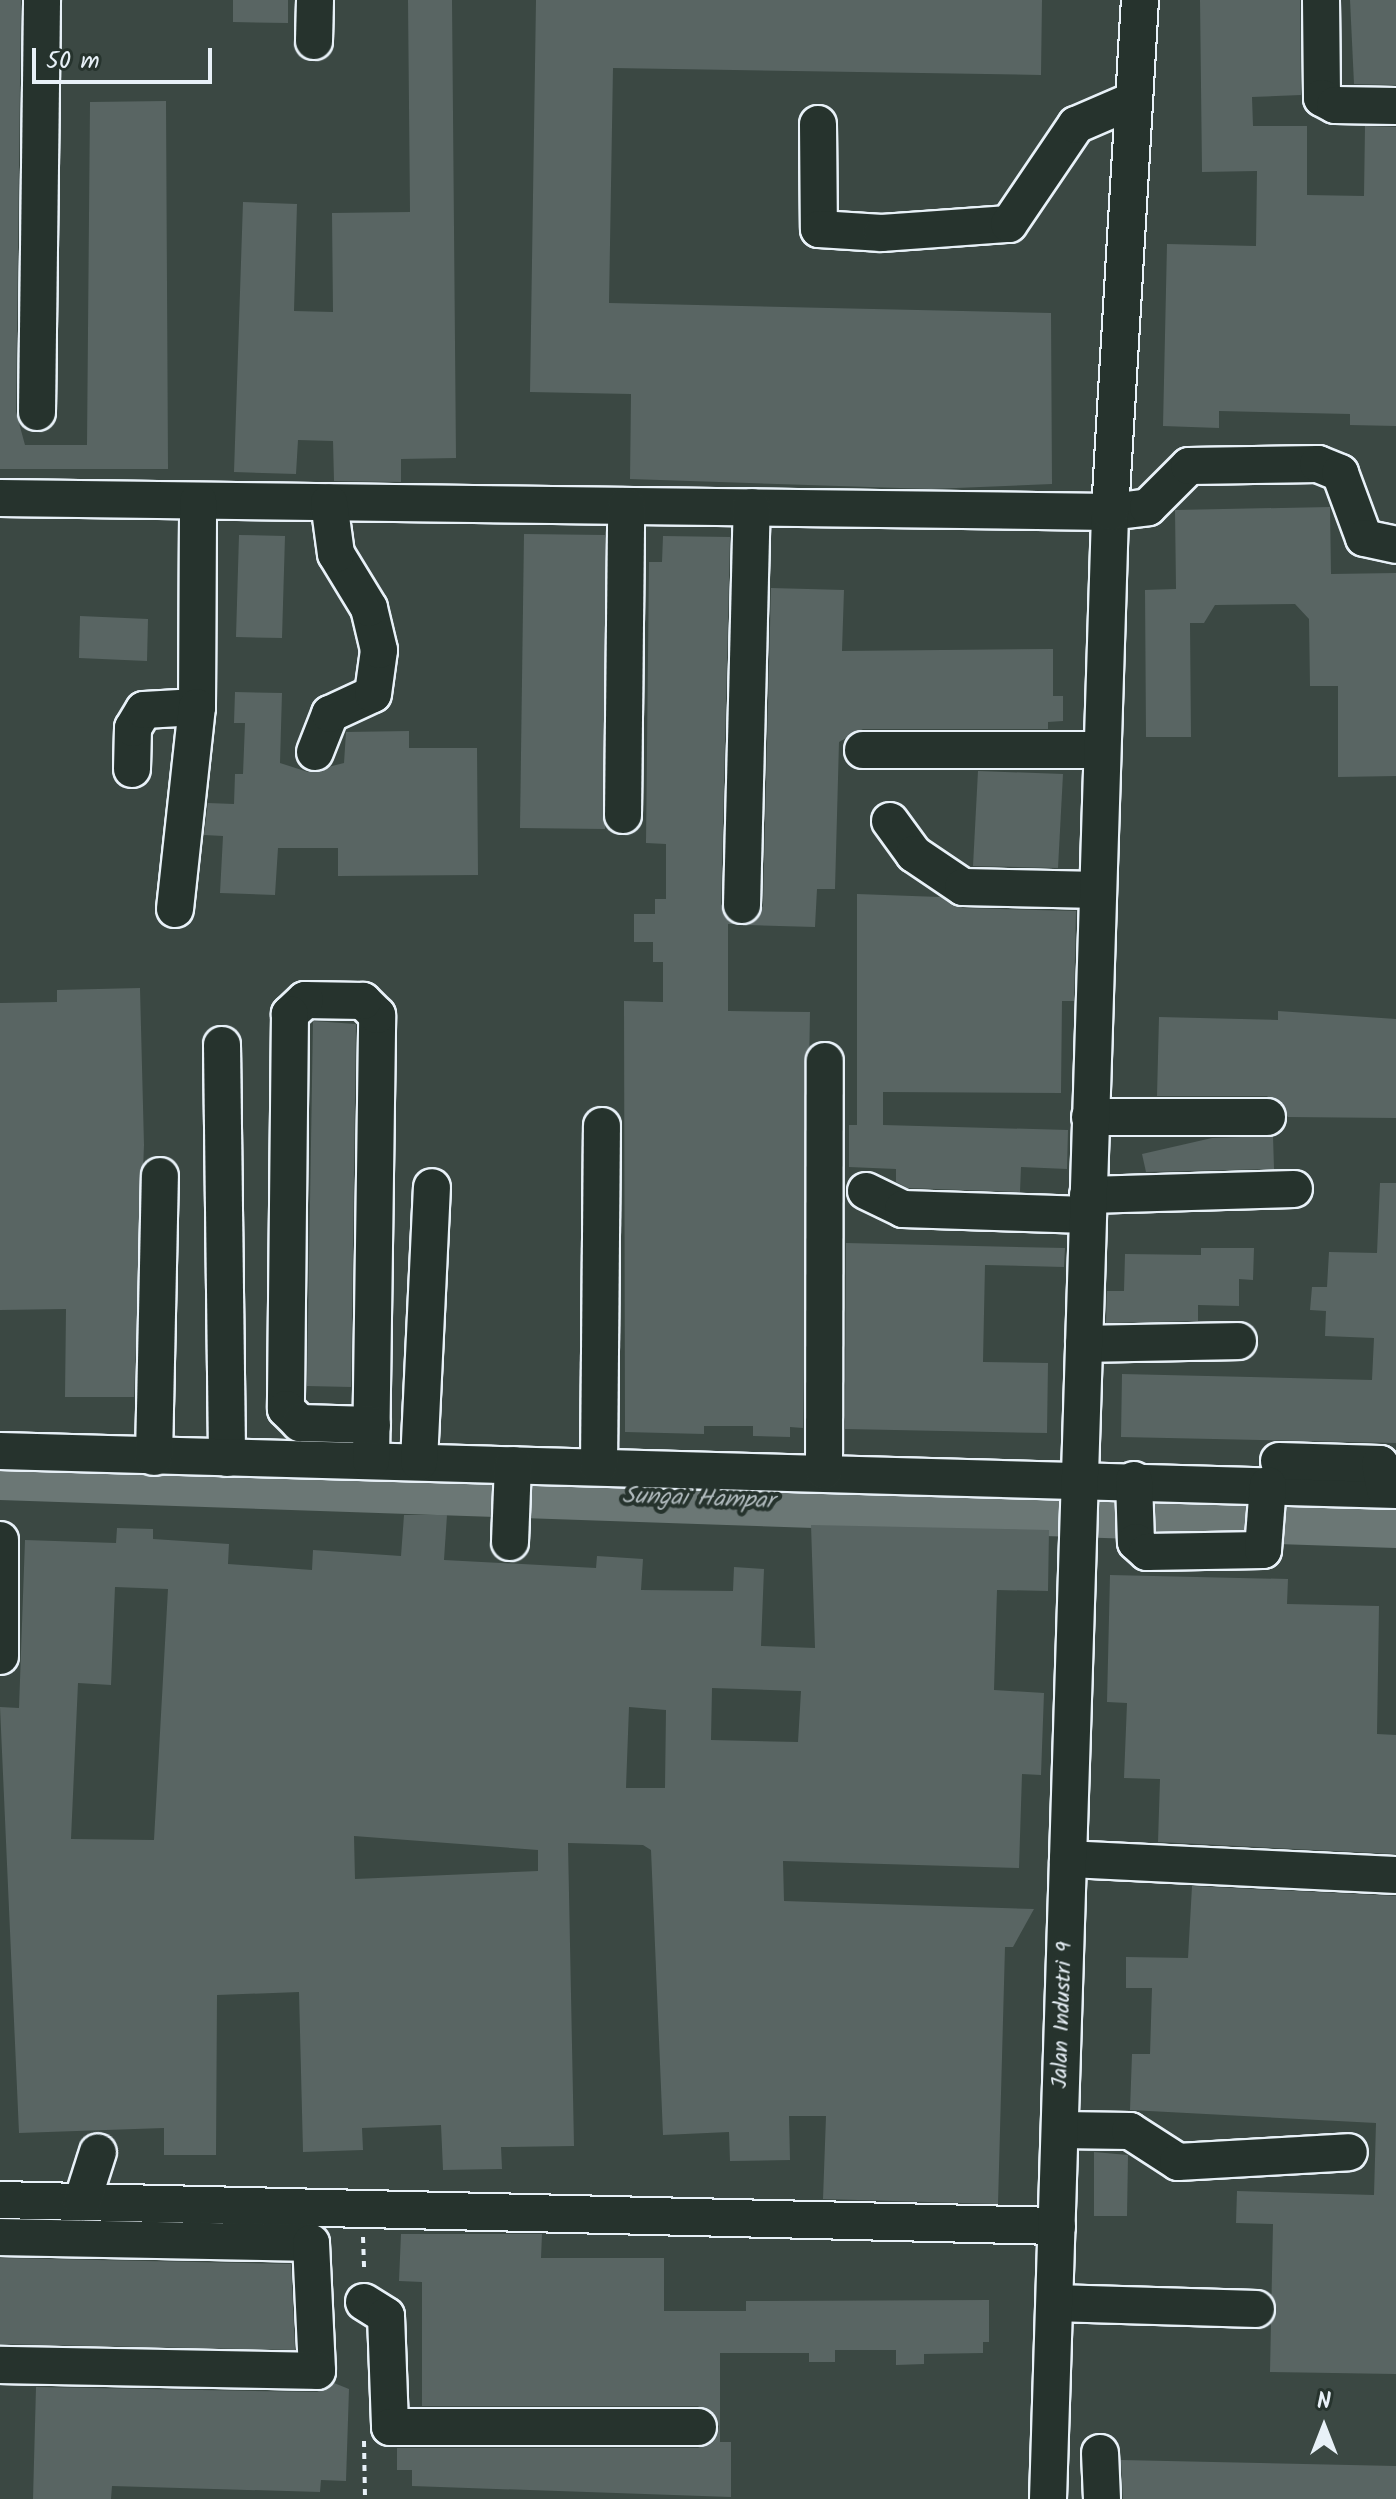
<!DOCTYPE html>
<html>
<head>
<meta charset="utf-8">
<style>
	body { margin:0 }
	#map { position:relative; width:1396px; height:2499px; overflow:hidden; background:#2e3b35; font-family:Kalam,sans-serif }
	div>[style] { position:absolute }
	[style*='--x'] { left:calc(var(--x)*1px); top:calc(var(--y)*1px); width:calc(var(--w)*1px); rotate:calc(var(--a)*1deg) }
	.built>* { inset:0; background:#3b4843 }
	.river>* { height:44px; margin:-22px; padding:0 22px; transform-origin:22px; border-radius:22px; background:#6b7775 }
	.building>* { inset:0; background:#596563 }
	.path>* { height:4px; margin-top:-2px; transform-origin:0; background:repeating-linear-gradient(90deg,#e8f1f8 0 6px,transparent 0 12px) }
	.roads { filter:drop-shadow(2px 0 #e8f1f8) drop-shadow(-2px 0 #e8f1f8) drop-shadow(0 2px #e8f1f8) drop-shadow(0 -2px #e8f1f8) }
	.minor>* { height:36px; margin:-18px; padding:0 18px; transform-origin:18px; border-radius:18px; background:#26332d }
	span { translate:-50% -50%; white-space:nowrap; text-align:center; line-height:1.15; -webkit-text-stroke:8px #26332d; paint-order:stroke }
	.street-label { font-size:22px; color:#e8f1f8 }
	.water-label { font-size:24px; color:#b0babd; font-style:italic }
	.north { position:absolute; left:1284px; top:2387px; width:80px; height:80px; -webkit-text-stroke:6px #26332d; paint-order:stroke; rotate:0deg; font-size:22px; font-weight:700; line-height:32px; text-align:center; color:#e8f1f8 }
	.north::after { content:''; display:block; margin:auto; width:28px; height:36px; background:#e8f1f8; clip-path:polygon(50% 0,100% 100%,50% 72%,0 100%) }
	.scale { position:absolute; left:32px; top:48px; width:180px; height:36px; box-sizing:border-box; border:4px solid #e8f1f8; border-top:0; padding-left:10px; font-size:24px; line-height:28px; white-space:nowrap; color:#e8f1f8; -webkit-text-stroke:6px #26332d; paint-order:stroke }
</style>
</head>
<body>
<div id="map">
	<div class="built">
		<div style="clip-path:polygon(0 0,1396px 0,1396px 2499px,0 2499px)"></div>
	</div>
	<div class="river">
		<div style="--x:0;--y:1478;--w:1397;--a:1.97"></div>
	</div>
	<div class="building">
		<div style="clip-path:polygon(0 0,21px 0,16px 412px,25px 445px,87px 445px,90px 102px,166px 101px,168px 469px,0 469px)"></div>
		<div style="clip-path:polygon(233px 0,288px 0,288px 23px,233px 22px)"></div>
		<div style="clip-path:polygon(408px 0,452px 0,456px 458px,401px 459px,401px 482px,334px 481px,333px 441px,298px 440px,296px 474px,234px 472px,243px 202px,297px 204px,294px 311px,333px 312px,332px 213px,410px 212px)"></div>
		<div style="clip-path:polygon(536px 0,1042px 0,1041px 75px,613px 68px,609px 303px,1051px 313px,1052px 484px,931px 489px,630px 479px,631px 394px,530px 392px)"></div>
		<div style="clip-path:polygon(1200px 0,1300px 0,1301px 95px,1252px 97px,1253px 126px,1307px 126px,1307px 195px,1364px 196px,1365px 126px,1396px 127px,1396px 426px,1350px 425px,1350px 414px,1219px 411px,1219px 428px,1163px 426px,1167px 244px,1256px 246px,1257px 171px,1202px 172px)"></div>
		<div style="clip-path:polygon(1350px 0,1396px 0,1396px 85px,1354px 84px)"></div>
		<div style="clip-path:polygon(1330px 507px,1331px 574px,1396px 573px,1396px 776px,1338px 777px,1338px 686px,1310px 686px,1309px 619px,1295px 604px,1215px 605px,1204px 623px,1190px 623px,1191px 737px,1146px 737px,1145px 590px,1176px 589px,1175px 510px)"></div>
		<div style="clip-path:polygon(524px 534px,605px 535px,605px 829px,520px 828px)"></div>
		<div style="clip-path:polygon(239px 535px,285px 536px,282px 638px,236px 637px)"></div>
		<div style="clip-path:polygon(663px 536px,730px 537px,721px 904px,735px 924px,728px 924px,728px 1011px,810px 1012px,803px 1428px,790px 1427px,790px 1437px,753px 1436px,753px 1426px,704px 1426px,704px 1434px,625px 1432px,624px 1001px,663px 1002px,663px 962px,653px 962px,653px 942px,634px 942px,634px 914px,655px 914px,655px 899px,666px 899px,666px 844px,646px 843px,649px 562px,662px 562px)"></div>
		<div style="clip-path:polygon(771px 588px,844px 590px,842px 651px,1053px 649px,1053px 696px,1063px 696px,1063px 721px,1048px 722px,1048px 729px,863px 729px,839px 742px,835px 889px,817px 889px,815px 927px,748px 925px,763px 906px)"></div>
		<div style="clip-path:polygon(80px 616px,148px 619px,147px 661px,79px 658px)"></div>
		<div style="clip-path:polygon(235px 692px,282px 693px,280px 763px,308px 772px,344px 763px,346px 732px,409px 731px,409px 748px,477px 748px,478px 875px,338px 876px,338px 848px,278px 848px,275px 895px,220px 893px,223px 836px,204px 835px,208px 803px,234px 804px,235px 774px,243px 774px,245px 723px,234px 723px)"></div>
		<div style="clip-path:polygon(978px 771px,1063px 774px,1058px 868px,973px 866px)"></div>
		<div style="clip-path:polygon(857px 894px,940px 897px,963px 908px,1076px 911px,1074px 1001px,1062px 1001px,1061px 1093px,883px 1092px,883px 1125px,1068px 1130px,1067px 1169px,1021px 1167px,1020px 1192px,908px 1188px,896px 1182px,896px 1169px,849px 1167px,849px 1125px,857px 1125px)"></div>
		<div style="clip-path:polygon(140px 988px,144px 1145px,134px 1397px,65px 1397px,66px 1309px,0 1310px,0 1003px,57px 1002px,57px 990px)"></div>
		<div style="clip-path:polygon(1278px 1011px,1396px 1019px,1396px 1118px,1288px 1117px,1267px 1096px,1157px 1096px,1159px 1017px,1278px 1020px)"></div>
		<div style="clip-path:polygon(313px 1021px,356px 1024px,351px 1387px,307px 1386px)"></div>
		<div style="clip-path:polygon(1273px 1136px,1274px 1169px,1146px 1172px,1142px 1154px,1212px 1138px)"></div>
		<div style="clip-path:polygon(1380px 1183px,1396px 1183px,1396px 1443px,1121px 1437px,1122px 1374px,1372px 1380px,1374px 1338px,1325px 1336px,1326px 1311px,1310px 1310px,1312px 1287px,1327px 1287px,1329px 1252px,1377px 1253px)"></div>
		<div style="clip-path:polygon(846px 1243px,1065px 1248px,1064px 1267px,985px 1265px,983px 1362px,1048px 1363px,1047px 1433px,845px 1429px)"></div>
		<div style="clip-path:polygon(1201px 1248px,1254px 1248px,1253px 1280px,1239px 1279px,1239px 1306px,1198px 1305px,1198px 1321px,1106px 1323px,1107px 1291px,1124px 1291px,1125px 1254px,1201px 1255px)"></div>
		<div style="clip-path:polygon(evenodd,404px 1515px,447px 1515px,444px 1560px,596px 1568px,597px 1556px,643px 1559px,641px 1590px,733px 1591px,734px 1567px,764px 1569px,761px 1646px,815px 1648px,811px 1525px,1049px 1530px,1048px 1591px,997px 1590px,994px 1690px,1044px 1693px,1041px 1775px,1022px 1774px,1019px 1868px,783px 1861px,784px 1901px,1034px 1909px,1013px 1947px,1005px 1947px,998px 2204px,823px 2199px,826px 2116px,789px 2116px,790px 2160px,730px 2161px,729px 2132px,663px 2135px,651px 1850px,643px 1845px,568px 1843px,574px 2146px,501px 2147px,502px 2169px,443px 2170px,441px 2125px,362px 2128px,363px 2150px,303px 2152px,299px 1992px,217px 1995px,216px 2155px,164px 2155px,164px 2128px,19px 2133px,0 1707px,19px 1708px,25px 1540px,116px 1543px,117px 1528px,153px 1529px,153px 1539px,229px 1544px,228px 1564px,312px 1570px,313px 1550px,401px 1556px,404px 1515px,115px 1587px,168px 1589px,154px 1840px,71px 1839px,78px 1683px,111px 1685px,115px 1587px,404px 1515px,712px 1688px,801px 1691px,798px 1742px,711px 1740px,712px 1688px,404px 1515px,629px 1707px,666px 1710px,665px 1788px,626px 1788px,629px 1707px,404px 1515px,354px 1836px,538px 1850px,538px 1871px,355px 1879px,354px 1836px)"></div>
		<div style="clip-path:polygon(1110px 1575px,1288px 1579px,1287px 1604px,1379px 1606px,1377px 1734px,1396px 1735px,1396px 1854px,1158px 1842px,1160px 1779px,1124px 1778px,1127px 1703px,1107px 1702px)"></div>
		<div style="clip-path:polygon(1192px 1886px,1396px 1896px,1396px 2374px,1270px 2372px,1273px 2224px,1236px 2223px,1237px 2191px,1374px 2195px,1376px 2123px,1130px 2110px,1132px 2054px,1150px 2054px,1152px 1988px,1126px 1988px,1126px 1957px,1188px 1958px)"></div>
		<div style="clip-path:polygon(1094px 2152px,1128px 2155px,1127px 2216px,1094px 2216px)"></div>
		<div style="clip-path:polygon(401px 2234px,542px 2234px,541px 2258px,664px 2258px,664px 2311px,746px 2311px,746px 2301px,989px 2300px,989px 2342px,983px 2342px,983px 2353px,924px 2354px,924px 2364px,896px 2365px,896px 2350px,835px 2350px,835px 2362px,809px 2362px,809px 2353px,720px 2353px,720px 2442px,731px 2442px,731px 2497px,412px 2486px,412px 2470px,397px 2470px,397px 2448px,698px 2448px,716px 2438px,719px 2426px,698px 2406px,422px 2406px,422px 2282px,399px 2281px)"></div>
		<div style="clip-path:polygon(0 2258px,291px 2264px,295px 2350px,0 2344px)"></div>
		<div style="clip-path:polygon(334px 2383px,349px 2389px,346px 2481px,321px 2480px,320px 2492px,112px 2486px,111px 2499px,33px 2499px,36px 2387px,317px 2392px)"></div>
		<div style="clip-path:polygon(1121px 2460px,1396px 2466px,1396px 2499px,1123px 2499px)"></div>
	</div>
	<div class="path">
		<div style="--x:363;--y:2237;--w:36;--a:88"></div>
		<div style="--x:364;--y:2441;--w:58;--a:89"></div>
	</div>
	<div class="roads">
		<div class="minor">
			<div style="--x:1321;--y:0;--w:98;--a:89.4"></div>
			<div style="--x:1322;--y:98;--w:15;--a:28"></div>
			<div style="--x:1335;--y:105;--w:61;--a:0.9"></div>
			<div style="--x:314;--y:41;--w:41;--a:-88.6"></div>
			<div style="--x:818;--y:124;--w:105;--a:89.5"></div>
			<div style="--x:819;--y:229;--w:63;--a:3.6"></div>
			<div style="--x:882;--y:233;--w:127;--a:-4.1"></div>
			<div style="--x:1009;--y:224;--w:120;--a:-55.9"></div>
			<div style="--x:1076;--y:125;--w:63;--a:-23.3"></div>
			<div style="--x:37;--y:412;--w:412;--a:-89.3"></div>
			<div style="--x:0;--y:498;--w:1110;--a:0.72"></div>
			<div style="--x:1110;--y:512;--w:38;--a:-7"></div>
			<div style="--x:1148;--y:507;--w:58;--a:-45"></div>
			<div style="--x:1189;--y:466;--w:129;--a:-0.9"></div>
			<div style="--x:1318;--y:464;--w:24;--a:22"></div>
			<div style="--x:1340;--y:473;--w:69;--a:69.7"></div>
			<div style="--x:1364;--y:538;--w:33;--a:12"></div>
			<div style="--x:863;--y:750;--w:239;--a:0"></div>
			<div style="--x:315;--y:752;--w:41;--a:-68.5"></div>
			<div style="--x:330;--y:714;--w:47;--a:-24.9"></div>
			<div style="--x:373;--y:694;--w:44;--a:-82.2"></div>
			<div style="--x:379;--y:650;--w:43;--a:-103.4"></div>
			<div style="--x:369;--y:608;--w:63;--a:-121.4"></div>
			<div style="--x:336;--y:554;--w:52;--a:-97.7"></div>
			<div style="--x:132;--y:769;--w:41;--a:-88.6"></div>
			<div style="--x:133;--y:728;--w:21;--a:-59"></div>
			<div style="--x:144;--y:710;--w:53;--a:-3.2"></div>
			<div style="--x:197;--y:707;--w:206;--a:-89.7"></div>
			<div style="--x:623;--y:815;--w:309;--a:-89.4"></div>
			<div style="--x:890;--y:821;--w:41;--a:54"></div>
			<div style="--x:914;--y:854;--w:59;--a:34"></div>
			<div style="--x:963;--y:887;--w:135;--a:1.3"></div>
			<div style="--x:742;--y:905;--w:398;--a:-88.6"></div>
			<div style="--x:175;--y:909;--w:203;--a:-83.8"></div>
			<div style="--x:222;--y:1045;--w:413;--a:89.3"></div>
			<div style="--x:1090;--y:1117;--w:177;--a:0"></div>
			<div style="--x:866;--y:1191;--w:41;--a:25.9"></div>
			<div style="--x:903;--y:1209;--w:184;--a:1.9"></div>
			<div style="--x:1088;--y:1195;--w:206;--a:-1.7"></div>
			<div style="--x:1084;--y:1344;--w:154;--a:-1.1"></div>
			<div style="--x:0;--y:1451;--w:1397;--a:1.6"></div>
			<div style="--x:154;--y:1457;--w:281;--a:-88.8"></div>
			<div style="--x:371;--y:1461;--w:446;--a:-89.2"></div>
			<div style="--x:377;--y:1015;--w:20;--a:-135"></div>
			<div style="--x:363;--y:1001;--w:58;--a:-179"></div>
			<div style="--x:305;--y:1000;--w:21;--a:137"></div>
			<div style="--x:290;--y:1014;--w:395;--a:90.6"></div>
			<div style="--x:286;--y:1409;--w:20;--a:45"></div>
			<div style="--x:300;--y:1423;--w:72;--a:1.6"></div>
			<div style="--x:1279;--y:1461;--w:101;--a:1.7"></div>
			<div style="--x:1380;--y:1464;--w:25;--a:79"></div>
			<div style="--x:419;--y:1462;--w:275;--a:-87.3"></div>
			<div style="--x:599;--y:1466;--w:340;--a:-89.5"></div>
			<div style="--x:824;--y:1471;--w:410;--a:-89.9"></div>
			<div style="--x:1134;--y:1480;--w:62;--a:88.2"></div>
			<div style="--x:1136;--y:1542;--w:15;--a:42"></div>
			<div style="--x:1147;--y:1552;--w:116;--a:-1"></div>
			<div style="--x:1263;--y:1550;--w:65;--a:-85.6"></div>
			<div style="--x:0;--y:1540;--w:116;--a:90"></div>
			<div style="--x:510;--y:1542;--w:77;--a:-87.8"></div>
			<div style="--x:1068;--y:1859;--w:328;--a:2.8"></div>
			<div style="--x:1060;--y:2130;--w:70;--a:0.8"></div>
			<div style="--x:1130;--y:2131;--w:57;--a:32.9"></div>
			<div style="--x:1178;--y:2162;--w:171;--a:-3.3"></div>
			<div style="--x:0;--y:2200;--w:1057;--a:1.41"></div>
			<div style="--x:82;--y:2202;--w:52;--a:-72.3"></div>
			<div style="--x:0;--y:2237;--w:311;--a:1.1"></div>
			<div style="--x:311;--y:2243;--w:128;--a:87.3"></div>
			<div style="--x:317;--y:2371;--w:317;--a:-178.9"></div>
			<div style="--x:364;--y:2302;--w:26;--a:32"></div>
			<div style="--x:386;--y:2316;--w:111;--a:87.9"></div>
			<div style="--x:390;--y:2427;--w:308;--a:0"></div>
			<div style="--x:1055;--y:2303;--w:201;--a:1.7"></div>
			<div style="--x:1100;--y:2453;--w:46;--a:87.5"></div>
			<div style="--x:1048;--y:2499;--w:1988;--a:-88.21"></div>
			<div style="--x:1110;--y:512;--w:513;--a:-86.65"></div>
		</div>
	</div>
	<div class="street-label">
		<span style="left:1063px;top:2015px;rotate:-88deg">Jalan Industri 9</span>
	</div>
	<div class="water-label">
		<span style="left:698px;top:1499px;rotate:2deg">Sungai Hampar</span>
	</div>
	<div class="north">N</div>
	<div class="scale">50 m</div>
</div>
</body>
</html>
